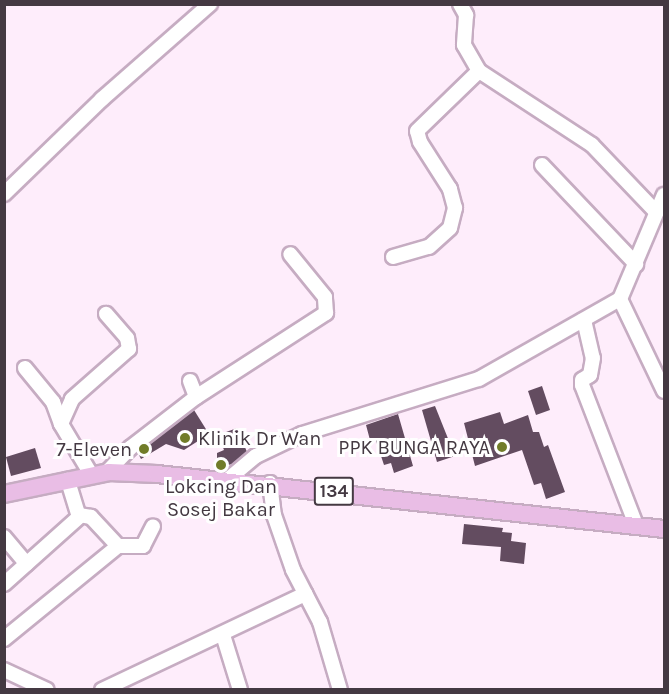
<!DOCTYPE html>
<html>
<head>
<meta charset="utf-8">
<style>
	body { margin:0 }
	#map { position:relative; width:669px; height:694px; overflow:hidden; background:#feedfb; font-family:Karla,sans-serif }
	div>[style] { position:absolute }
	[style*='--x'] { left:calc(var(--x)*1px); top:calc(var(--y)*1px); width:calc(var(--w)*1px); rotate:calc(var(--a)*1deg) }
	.building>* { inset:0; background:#634c60 }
	.roads { filter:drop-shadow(2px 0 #c6acc2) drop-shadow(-2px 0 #c6acc2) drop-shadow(0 2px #c6acc2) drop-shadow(0 -2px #c6acc2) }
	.minor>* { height:14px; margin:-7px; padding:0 7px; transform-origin:7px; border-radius:7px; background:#fff }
	.major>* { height:16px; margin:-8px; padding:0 8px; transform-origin:8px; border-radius:8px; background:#e9bde5 }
	.dots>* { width:16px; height:16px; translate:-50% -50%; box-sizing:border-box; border:3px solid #fff; border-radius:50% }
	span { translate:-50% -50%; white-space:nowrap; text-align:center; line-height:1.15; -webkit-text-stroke:6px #fff; paint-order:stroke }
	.shield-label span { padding:2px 4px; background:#fff; border:2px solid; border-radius:4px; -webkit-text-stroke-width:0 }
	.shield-label { font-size:18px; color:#443942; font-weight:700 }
	.poi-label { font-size:20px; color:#443942 }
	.left { translate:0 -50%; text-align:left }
	.right { translate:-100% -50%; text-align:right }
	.frame { position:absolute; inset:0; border:6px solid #443942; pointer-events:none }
</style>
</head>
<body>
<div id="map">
	<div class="building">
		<div style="clip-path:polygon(542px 386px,550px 410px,536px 415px,528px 391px)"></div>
		<div style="clip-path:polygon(435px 406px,455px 456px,437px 462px,422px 410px)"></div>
		<div style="clip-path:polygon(194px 410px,209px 434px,184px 450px,166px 444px,141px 459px,138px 453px)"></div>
		<div style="clip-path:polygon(500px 412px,504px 424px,528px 415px,533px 432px,539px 432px,544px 447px,548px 445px,565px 492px,546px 499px,541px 483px,534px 485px,522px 450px,475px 466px,464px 423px)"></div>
		<div style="clip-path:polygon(398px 414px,413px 466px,394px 473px,391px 463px,384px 465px,375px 438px,370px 440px,366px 425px)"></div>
		<div style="clip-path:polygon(237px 428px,247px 452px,233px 464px,217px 467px,217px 453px,224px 450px,218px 435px)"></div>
		<div style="clip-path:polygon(35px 448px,41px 468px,11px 476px,6px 457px)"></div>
		<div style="clip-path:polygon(464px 524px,503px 528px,502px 532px,512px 533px,511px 541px,526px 543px,524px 564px,500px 561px,501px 547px,462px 544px)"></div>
	</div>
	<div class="roads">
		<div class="minor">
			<div style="--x:460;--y:4;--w:13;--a:61"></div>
			<div style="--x:466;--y:15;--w:30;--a:94"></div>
			<div style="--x:464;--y:45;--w:30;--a:60"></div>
			<div style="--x:479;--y:71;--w:135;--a:33.2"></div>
			<div style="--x:592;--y:145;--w:93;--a:46.3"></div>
			<div style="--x:542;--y:165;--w:137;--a:46.5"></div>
			<div style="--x:4;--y:194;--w:136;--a:-44.1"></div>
			<div style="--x:102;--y:99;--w:144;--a:-41.3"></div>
			<div style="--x:393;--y:257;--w:37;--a:-16"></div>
			<div style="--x:429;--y:247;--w:28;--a:-42"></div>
			<div style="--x:450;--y:228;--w:21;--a:-76"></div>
			<div style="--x:455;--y:208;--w:20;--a:-105"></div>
			<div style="--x:450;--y:189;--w:56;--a:-122.6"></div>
			<div style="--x:420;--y:142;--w:11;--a:-105"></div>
			<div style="--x:417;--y:131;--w:86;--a:-44.1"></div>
			<div style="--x:620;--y:299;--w:102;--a:64.4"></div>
			<div style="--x:584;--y:320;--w:39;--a:77"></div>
			<div style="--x:593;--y:358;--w:17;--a:100"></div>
			<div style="--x:590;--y:375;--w:9;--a:148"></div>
			<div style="--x:582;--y:380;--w:5;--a:90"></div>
			<div style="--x:582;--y:385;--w:150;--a:68.9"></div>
			<div style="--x:25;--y:368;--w:44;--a:50.5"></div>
			<div style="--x:53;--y:402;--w:23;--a:70"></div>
			<div style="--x:190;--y:381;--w:17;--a:69"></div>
			<div style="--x:106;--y:473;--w:35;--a:-46"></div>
			<div style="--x:130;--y:448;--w:83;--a:-37.7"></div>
			<div style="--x:196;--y:397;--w:155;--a:-32.9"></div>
			<div style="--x:326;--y:313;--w:16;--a:-94"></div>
			<div style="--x:325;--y:297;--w:55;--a:-129.1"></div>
			<div style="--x:92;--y:476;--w:61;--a:-120.8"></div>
			<div style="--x:61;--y:424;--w:27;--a:-66"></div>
			<div style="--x:72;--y:399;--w:76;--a:-41.3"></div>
			<div style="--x:129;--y:349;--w:11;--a:-100"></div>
			<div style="--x:127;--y:338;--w:32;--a:-131"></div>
			<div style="--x:226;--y:481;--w:39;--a:-40"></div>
			<div style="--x:256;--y:456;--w:51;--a:-25.6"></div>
			<div style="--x:302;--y:434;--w:185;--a:-17.3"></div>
			<div style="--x:479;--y:379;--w:162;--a:-29.6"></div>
			<div style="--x:620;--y:299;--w:113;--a:-67.1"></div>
			<div style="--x:270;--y:483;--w:32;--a:83"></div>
			<div style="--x:274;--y:515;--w:58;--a:70.9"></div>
			<div style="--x:293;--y:570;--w:59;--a:62.6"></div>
			<div style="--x:320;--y:622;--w:71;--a:73.6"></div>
			<div style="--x:4;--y:537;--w:35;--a:50"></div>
			<div style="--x:118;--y:546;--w:25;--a:0"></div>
			<div style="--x:143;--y:546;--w:22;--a:-63"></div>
			<div style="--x:4;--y:584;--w:101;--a:-41.8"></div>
			<div style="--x:79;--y:517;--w:39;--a:-107"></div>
			<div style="--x:223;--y:635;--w:58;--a:72.8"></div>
			<div style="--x:4;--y:639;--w:147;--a:-39.2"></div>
			<div style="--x:118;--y:546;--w:40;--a:-133"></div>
			<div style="--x:91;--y:517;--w:11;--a:-170"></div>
			<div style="--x:4;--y:670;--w:47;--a:24.9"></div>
			<div style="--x:102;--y:690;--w:225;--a:-25.3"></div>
		</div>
		<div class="major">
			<div style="--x:4;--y:494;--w:107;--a:-11.8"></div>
			<div style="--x:109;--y:472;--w:48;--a:2.4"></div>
			<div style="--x:157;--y:474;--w:510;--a:6.19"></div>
		</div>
	</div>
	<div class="dots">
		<div style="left:185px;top:438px;background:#717c29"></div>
		<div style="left:502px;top:447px;background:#717c29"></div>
		<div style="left:144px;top:449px;background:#717c29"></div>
		<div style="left:221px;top:465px;background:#717c29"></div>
	</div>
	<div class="shield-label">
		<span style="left:334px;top:491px">134</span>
	</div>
	<div class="poi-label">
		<span class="left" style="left:198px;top:438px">Klinik Dr Wan</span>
		<span class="right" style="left:490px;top:447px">PPK BUNGA RAYA</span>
		<span class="right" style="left:132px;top:449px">7-Eleven</span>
		<span style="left:221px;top:498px">Lokcing Dan<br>Sosej Bakar</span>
	</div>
	<div class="frame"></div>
</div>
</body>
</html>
